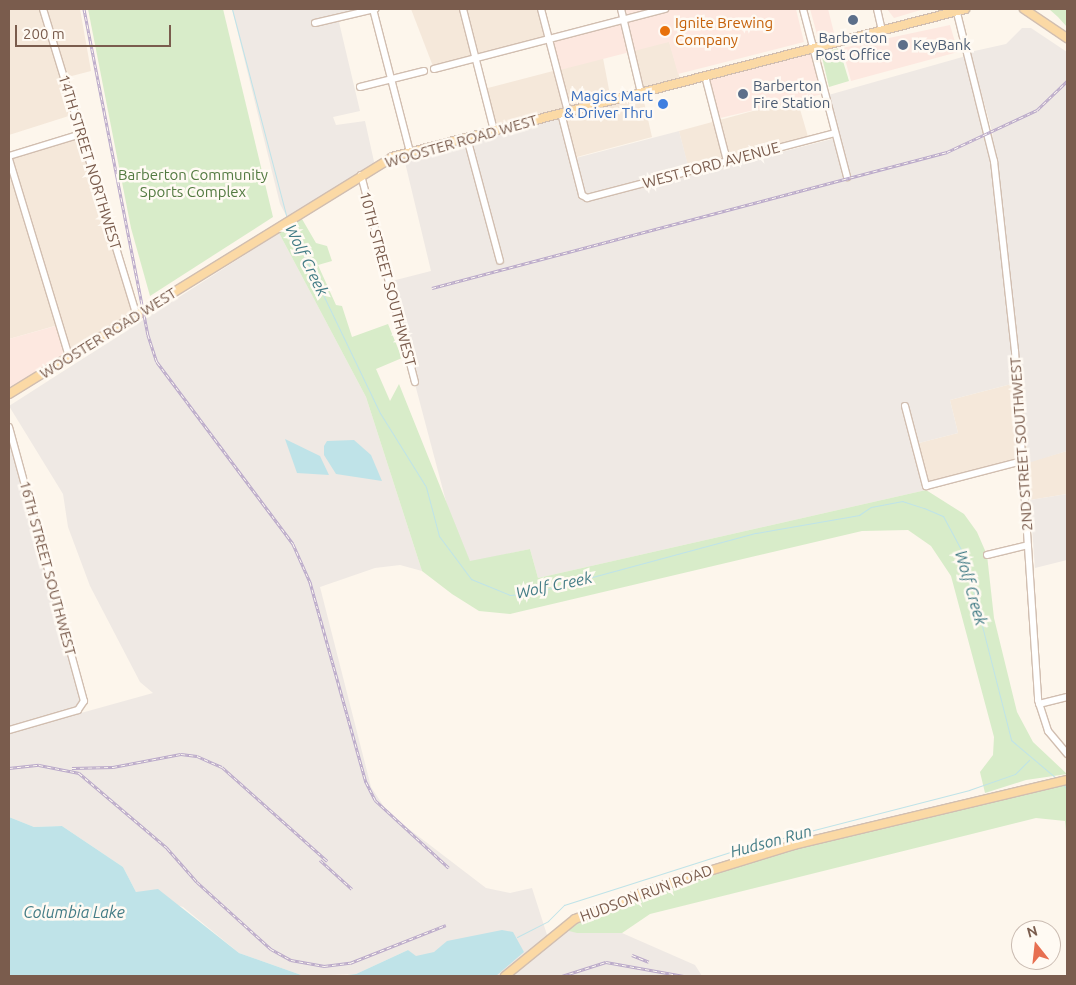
<!DOCTYPE html>
<html>
<head>
<meta charset="utf-8">
<style>
	body { margin:0 }
	#map { position:relative; width:1076px; height:985px; overflow:hidden; background:#fdf6ec; font-family:Ubuntu,sans-serif }
	div>[style] { position:absolute }
	[style*='--x'] { left:calc(var(--x)*1px); top:calc(var(--y)*1px); width:calc(var(--w)*1px); rotate:calc(var(--a)*1deg) }
	.residential>* { inset:0; background:#f5e8da }
	.commercial>* { inset:0; background:#fde8e0 }
	.industrial>* { inset:0; background:#efe9e4 }
	.green>* { inset:0; background:#d8ecc9 }
	.water>* { inset:0; background:#bfe3e8 }
	.stream>* { height:1px; margin:-0.5px; padding:0 0.5px; transform-origin:0.5px; border-radius:0.5px; background:#bfe3e8 }
	.roads { filter:drop-shadow(1px 0 #d1beb0) drop-shadow(-1px 0 #d1beb0) drop-shadow(0 1px #d1beb0) drop-shadow(0 -1px #d1beb0) }
	.minor>* { height:6px; margin:-3px; padding:0 3px; transform-origin:3px; border-radius:3px; background:#fff }
	.major>* { height:8px; margin:-4px; padding:0 4px; transform-origin:4px; border-radius:4px; background:#fbd9a5 }
	.rail>* { height:3px; margin-top:-1.5px; transform-origin:0; background:repeating-linear-gradient(90deg,#fffaf3 0 4px,#b9a8c9 0 8px); box-sizing:border-box; border-block:1px solid #b9a8c9 }
	.dots>* { width:14px; height:14px; translate:-50% -50%; box-sizing:border-box; border:2px solid #fffaf3; border-radius:50% }
	span { translate:-50% -50%; white-space:nowrap; text-align:center; line-height:1.15; -webkit-text-stroke:5px #fffaf3; paint-order:stroke }
	.food-label { font-size:15px; color:#c56008 }
	.left { translate:0 -50%; text-align:left }
	.service-label { font-size:15px; color:#4e5e75 }
	.shop-label { font-size:15px; color:#366cbe }
	.right { translate:-100% -50%; text-align:right }
	.street-label { font-size:15px; color:#7a5c4d }
	.park-label { font-size:15px; color:#537a41 }
	.water-label { font-size:16px; color:#437c86; font-style:italic }
	.frame { position:absolute; inset:0; border:10px solid #7a5c4d; pointer-events:none }
	.north { position:absolute; left:1011px; top:920px; width:50px; height:50px; box-sizing:border-box; background:#fffaf3; border:1px solid #cabbb1; border-radius:50%; rotate:344deg; font-size:14px; font-weight:700; line-height:20px; text-align:center; color:#7a5c4d }
	.north::after { content:''; display:block; margin:auto; width:18px; height:22px; background:#e76f51; clip-path:polygon(50% 0,100% 100%,50% 72%,0 100%) }
	.scale { position:absolute; left:15px; top:25px; width:156px; height:22px; box-sizing:border-box; border:2px solid #7a5c4d; border-top:0; padding-left:6px; font-size:15px; line-height:18px; white-space:nowrap; color:#7a5c4d; -webkit-text-stroke:4px #fffaf3; paint-order:stroke }
</style>
</head>
<body>
<div id="map">
	<div class="residential">
		<div style="clip-path:polygon(9px 9px,80px 9px,91px 71px,64px 78px,75px 114px,9px 135px)"></div>
		<div style="clip-path:polygon(411px 9px,541px 9px,548px 39px,434px 69px)"></div>
		<div style="clip-path:polygon(669px 41px,681px 82px,642px 93px,652px 137px,573px 158px,494px 131px,484px 89px,603px 58px,611px 100px,641px 93px,631px 51px)"></div>
		<div style="clip-path:polygon(797px 99px,809px 140px,689px 171px,679px 131px)"></div>
		<div style="clip-path:polygon(81px 134px,136px 314px,69px 357px,58px 325px,9px 339px,9px 156px)"></div>
		<div style="clip-path:polygon(1023px 381px,1028px 462px,1067px 451px,1067px 494px,1030px 500px,1028px 463px,926px 490px,915px 444px,958px 433px,950px 400px)"></div>
	</div>
	<div class="commercial">
		<div style="clip-path:polygon(621px 9px,796px 9px,804px 42px,678px 74px,669px 42px,556px 71px,548px 39px,623px 19px)"></div>
		<div style="clip-path:polygon(810px 9px,828px 9px,834px 33px,818px 38px)"></div>
		<div style="clip-path:polygon(887px 9px,924px 9px,894px 18px)"></div>
		<div style="clip-path:polygon(950px 25px,958px 52px,851px 81px,842px 48px)"></div>
		<div style="clip-path:polygon(813px 48px,823px 94px,716px 119px,705px 76px)"></div>
		<div style="clip-path:polygon(59px 325px,69px 357px,9px 394px,9px 339px)"></div>
	</div>
	<div class="industrial">
		<div style="clip-path:polygon(232px 9px,375px 9px,338px 18px,360px 111px,333px 117px,336px 125px,365px 121px,375px 166px,288px 219px,280px 204px)"></div>
		<div style="clip-path:polygon(1022px 28px,1031px 28px,1067px 52px,1067px 451px,1028px 463px,1023px 381px,950px 400px,958px 433px,915px 444px,926px 490px,538px 578px,530px 549px,470px 562px,448px 509px,388px 282px,431px 271px,403px 154px,561px 113px,585px 197px,624px 188px,626px 192px,836px 138px,825px 96px,966px 56px,988px 137px,993px 135px,970px 52px,1006px 44px)"></div>
		<div style="clip-path:polygon(679px 131px,689px 169px,588px 195px,584px 192px,576px 158px)"></div>
		<div style="clip-path:polygon(279px 233px,366px 397px,422px 571px,400px 565px,375px 568px,320px 587px,371px 787px,388px 813px,486px 888px,510px 893px,532px 888px,548px 938px,561px 929px,622px 933px,695px 965px,702px 976px,431px 976px,408px 950px,356px 974px,304px 976px,239px 953px,183px 907px,136px 892px,123px 867px,62px 826px,34px 827px,9px 817px,9px 733px,153px 693px,140px 682px,90px 586px,68px 527px,63px 494px,9px 406px)"></div>
		<div style="clip-path:polygon(9px 427px,83px 706px,9px 730px)"></div>
		<div style="clip-path:polygon(1067px 494px,1067px 560px,1035px 568px,1030px 500px)"></div>
	</div>
	<div class="green">
		<div style="clip-path:polygon(88px 9px,223px 9px,273px 217px,150px 296px,131px 228px)"></div>
		<div style="clip-path:polygon(1049px 9px,1067px 9px,1067px 27px,1058px 17px)"></div>
		<div style="clip-path:polygon(839px 48px,849px 81px,829px 87px,821px 53px)"></div>
		<div style="clip-path:polygon(302px 219px,316px 243px,327px 246px,332px 261px,318px 265px,336px 305px,342px 306px,352px 337px,388px 324px,402px 358px,376px 369px,390px 401px,399px 384px,470px 561px,530px 549px,538px 578px,926px 490px,964px 514px,977px 532px,987px 555px,994px 618px,1017px 712px,1033px 742px,1067px 774px,1026px 780px,985px 793px,980px 772px,993px 755px,994px 737px,951px 576px,931px 546px,908px 530px,862px 531px,510px 614px,479px 611px,452px 594px,422px 571px,366px 397px,279px 233px)"></div>
		<div style="clip-path:polygon(1067px 780px,1067px 840px,1065px 821px,1036px 818px,650px 914px,622px 933px,577px 933px,561px 929px,575px 919px,716px 868px)"></div>
	</div>
	<div class="water">
		<div style="clip-path:polygon(285px 439px,320px 456px,329px 475px,297px 473px)"></div>
		<div style="clip-path:polygon(354px 440px,371px 455px,382px 481px,336px 474px,324px 455px,324px 446px,327px 441px)"></div>
		<div style="clip-path:polygon(9px 817px,34px 827px,62px 826px,123px 867px,136px 892px,158px 889px,239px 953px,304px 976px,9px 976px)"></div>
		<div style="clip-path:polygon(502px 930px,513px 932px,524px 952px,496px 976px,339px 976px,356px 974px,408px 950px,416px 956px,434px 952px,447px 941px)"></div>
	</div>
	<div class="stream">
		<div style="--x:232;--y:9;--w:216;--a:75.3"></div>
		<div style="--x:289;--y:224;--w:210;--a:64.3"></div>
		<div style="--x:380;--y:413;--w:87;--a:58.1"></div>
		<div style="--x:426;--y:487;--w:51;--a:75.1"></div>
		<div style="--x:439;--y:536;--w:54;--a:53.3"></div>
		<div style="--x:471;--y:579;--w:42;--a:22.3"></div>
		<div style="--x:510;--y:595;--w:23;--a:-5"></div>
		<div style="--x:533;--y:593;--w:231;--a:-15.1"></div>
		<div style="--x:756;--y:533;--w:105;--a:-9.9"></div>
		<div style="--x:859;--y:515;--w:14;--a:-34"></div>
		<div style="--x:871;--y:507;--w:32;--a:-11"></div>
		<div style="--x:902;--y:501;--w:23;--a:18"></div>
		<div style="--x:924;--y:508;--w:21;--a:23"></div>
		<div style="--x:943;--y:516;--w:44;--a:61.7"></div>
		<div style="--x:964;--y:555;--w:191;--a:75.7"></div>
		<div style="--x:1011;--y:740;--w:59;--a:40.2"></div>
		<div style="--x:1063;--y:785;--w:6;--a:45"></div>
		<div style="--x:517;--y:937;--w:35;--a:-27"></div>
		<div style="--x:548;--y:921;--w:23;--a:-45"></div>
		<div style="--x:564;--y:905;--w:181;--a:-17.7"></div>
		<div style="--x:736;--y:850;--w:241;--a:-14.4"></div>
		<div style="--x:969;--y:790;--w:49;--a:-19.2"></div>
		<div style="--x:1015;--y:774;--w:20;--a:-45"></div>
	</div>
	<div class="roads">
		<div class="minor">
			<div style="--x:43;--y:9;--w:319;--a:73"></div>
			<div style="--x:373;--y:9;--w:148;--a:75.5"></div>
			<div style="--x:463;--y:9;--w:126;--a:75.7"></div>
			<div style="--x:541;--y:9;--w:106;--a:75.3"></div>
			<div style="--x:621;--y:9;--w:86;--a:76.6"></div>
			<div style="--x:803;--y:9;--w:174;--a:75.3"></div>
			<div style="--x:877;--y:9;--w:22;--a:77"></div>
			<div style="--x:956;--y:9;--w:157;--a:76"></div>
			<div style="--x:994;--y:161;--w:191;--a:83.7"></div>
			<div style="--x:1015;--y:351;--w:350;--a:86.2"></div>
			<div style="--x:1038;--y:700;--w:33;--a:72"></div>
			<div style="--x:1048;--y:731;--w:30;--a:50"></div>
			<div style="--x:315;--y:23;--w:62;--a:-13.1"></div>
			<div style="--x:434;--y:69;--w:239;--a:-14.6"></div>
			<div style="--x:705;--y:76;--w:88;--a:75.5"></div>
			<div style="--x:360;--y:87;--w:66;--a:-14"></div>
			<div style="--x:561;--y:113;--w:85;--a:75.6"></div>
			<div style="--x:582;--y:195;--w:6;--a:31"></div>
			<div style="--x:587;--y:198;--w:256;--a:-14.7"></div>
			<div style="--x:467;--y:138;--w:127;--a:75"></div>
			<div style="--x:9;--y:156;--w:75;--a:-17"></div>
			<div style="--x:9;--y:159;--w:207;--a:73.1"></div>
			<div style="--x:361;--y:175;--w:214;--a:75.4"></div>
			<div style="--x:905;--y:406;--w:83;--a:75.3"></div>
			<div style="--x:926;--y:486;--w:100;--a:-14.5"></div>
			<div style="--x:9;--y:427;--w:284;--a:74.7"></div>
			<div style="--x:84;--y:701;--w:11;--a:124"></div>
			<div style="--x:78;--y:710;--w:72;--a:163.8"></div>
			<div style="--x:987;--y:555;--w:42;--a:-13.7"></div>
			<div style="--x:1039;--y:704;--w:29;--a:-14"></div>
		</div>
		<div class="major">
			<div style="--x:1024;--y:9;--w:52;--a:34"></div>
			<div style="--x:9;--y:394;--w:450;--a:-31.7"></div>
			<div style="--x:392;--y:157;--w:592;--a:-14.48"></div>
			<div style="--x:505;--y:976;--w:90;--a:-39.2"></div>
			<div style="--x:575;--y:919;--w:85;--a:-21.4"></div>
			<div style="--x:654;--y:888;--w:146;--a:-17.1"></div>
			<div style="--x:794;--y:845;--w:281;--a:-13.4"></div>
		</div>
	</div>
	<div class="rail">
		<div style="--x:84;--y:9;--w:332;--a:78.9"></div>
		<div style="--x:148;--y:335;--w:28;--a:72"></div>
		<div style="--x:157;--y:362;--w:227;--a:53.2"></div>
		<div style="--x:293;--y:544;--w:42;--a:65.9"></div>
		<div style="--x:310;--y:582;--w:208;--a:74.4"></div>
		<div style="--x:366;--y:782;--w:20;--a:63"></div>
		<div style="--x:375;--y:800;--w:100;--a:42.6"></div>
		<div style="--x:432;--y:288;--w:533;--a:-14.79"></div>
		<div style="--x:947;--y:152;--w:99;--a:-25"></div>
		<div style="--x:1037;--y:110;--w:42;--a:-44"></div>
		<div style="--x:9;--y:768;--w:30;--a:-6"></div>
		<div style="--x:39;--y:765;--w:41;--a:11.3"></div>
		<div style="--x:79;--y:773;--w:116;--a:40.4"></div>
		<div style="--x:167;--y:848;--w:45;--a:48.6"></div>
		<div style="--x:197;--y:882;--w:100;--a:42.2"></div>
		<div style="--x:271;--y:949;--w:23;--a:29"></div>
		<div style="--x:291;--y:960;--w:34;--a:10"></div>
		<div style="--x:324;--y:966;--w:26;--a:-7"></div>
		<div style="--x:350;--y:963;--w:103;--a:-21.6"></div>
		<div style="--x:72;--y:768;--w:41;--a:-1.4"></div>
		<div style="--x:113;--y:767;--w:69;--a:-10.8"></div>
		<div style="--x:181;--y:754;--w:16;--a:7"></div>
		<div style="--x:197;--y:756;--w:27;--a:24"></div>
		<div style="--x:222;--y:767;--w:141;--a:41.8"></div>
		<div style="--x:320;--y:860;--w:43;--a:42.2"></div>
		<div style="--x:632;--y:955;--w:18;--a:22"></div>
		<div style="--x:562;--y:976;--w:46;--a:-17.7"></div>
		<div style="--x:606;--y:962;--w:79;--a:10.2"></div>
	</div>
	<div class="dots">
		<div style="left:853px;top:20px;background:#5c6f8a"></div>
		<div style="left:665px;top:31px;background:#e8710a"></div>
		<div style="left:903px;top:45px;background:#5c6f8a"></div>
		<div style="left:743px;top:94px;background:#5c6f8a"></div>
		<div style="left:663px;top:104px;background:#3f7fe0"></div>
	</div>
	<div class="food-label">
		<span class="left" style="left:675px;top:31px">Ignite Brewing<br>Company</span>
	</div>
	<div class="service-label">
		<span style="left:853px;top:46px">Barberton<br>Post Office</span>
		<span class="left" style="left:913px;top:45px">KeyBank</span>
		<span class="left" style="left:753px;top:94px">Barberton<br>Fire Station</span>
	</div>
	<div class="shop-label">
		<span class="right" style="left:653px;top:104px">Magics Mart<br>&amp; Driver Thru</span>
	</div>
	<div class="street-label">
		<span style="left:461px;top:141px;rotate:-16deg">WOOSTER ROAD WEST</span>
		<span style="left:90px;top:162px;rotate:73deg">14TH STREET NORTHWEST</span>
		<span style="left:711px;top:165px;rotate:-15deg">WEST FORD AVENUE</span>
		<span style="left:388px;top:279px;rotate:75deg">10TH STREET SOUTHWEST</span>
		<span style="left:108px;top:333px;rotate:-32deg">WOOSTER ROAD WEST</span>
		<span style="left:1021px;top:444px;rotate:-94deg">2ND STREET SOUTHWEST</span>
		<span style="left:48px;top:568px;rotate:75deg">16TH STREET SOUTHWEST</span>
		<span style="left:646px;top:893px;rotate:-20deg">HUDSON RUN ROAD</span>
	</div>
	<div class="park-label">
		<span style="left:193px;top:183px">Barberton Community<br>Sports Complex</span>
	</div>
	<div class="water-label">
		<span style="left:307px;top:260px;rotate:64deg">Wolf Creek</span>
		<span style="left:554px;top:585px;rotate:-12deg">Wolf Creek</span>
		<span style="left:971px;top:588px;rotate:74deg">Wolf Creek</span>
		<span style="left:771px;top:841px;rotate:-15deg">Hudson Run</span>
		<span style="left:74px;top:912px">Columbia Lake</span>
	</div>
	<div class="frame"></div>
	<div class="north">N</div>
	<div class="scale">200 m</div>
</div>
</body>
</html>
